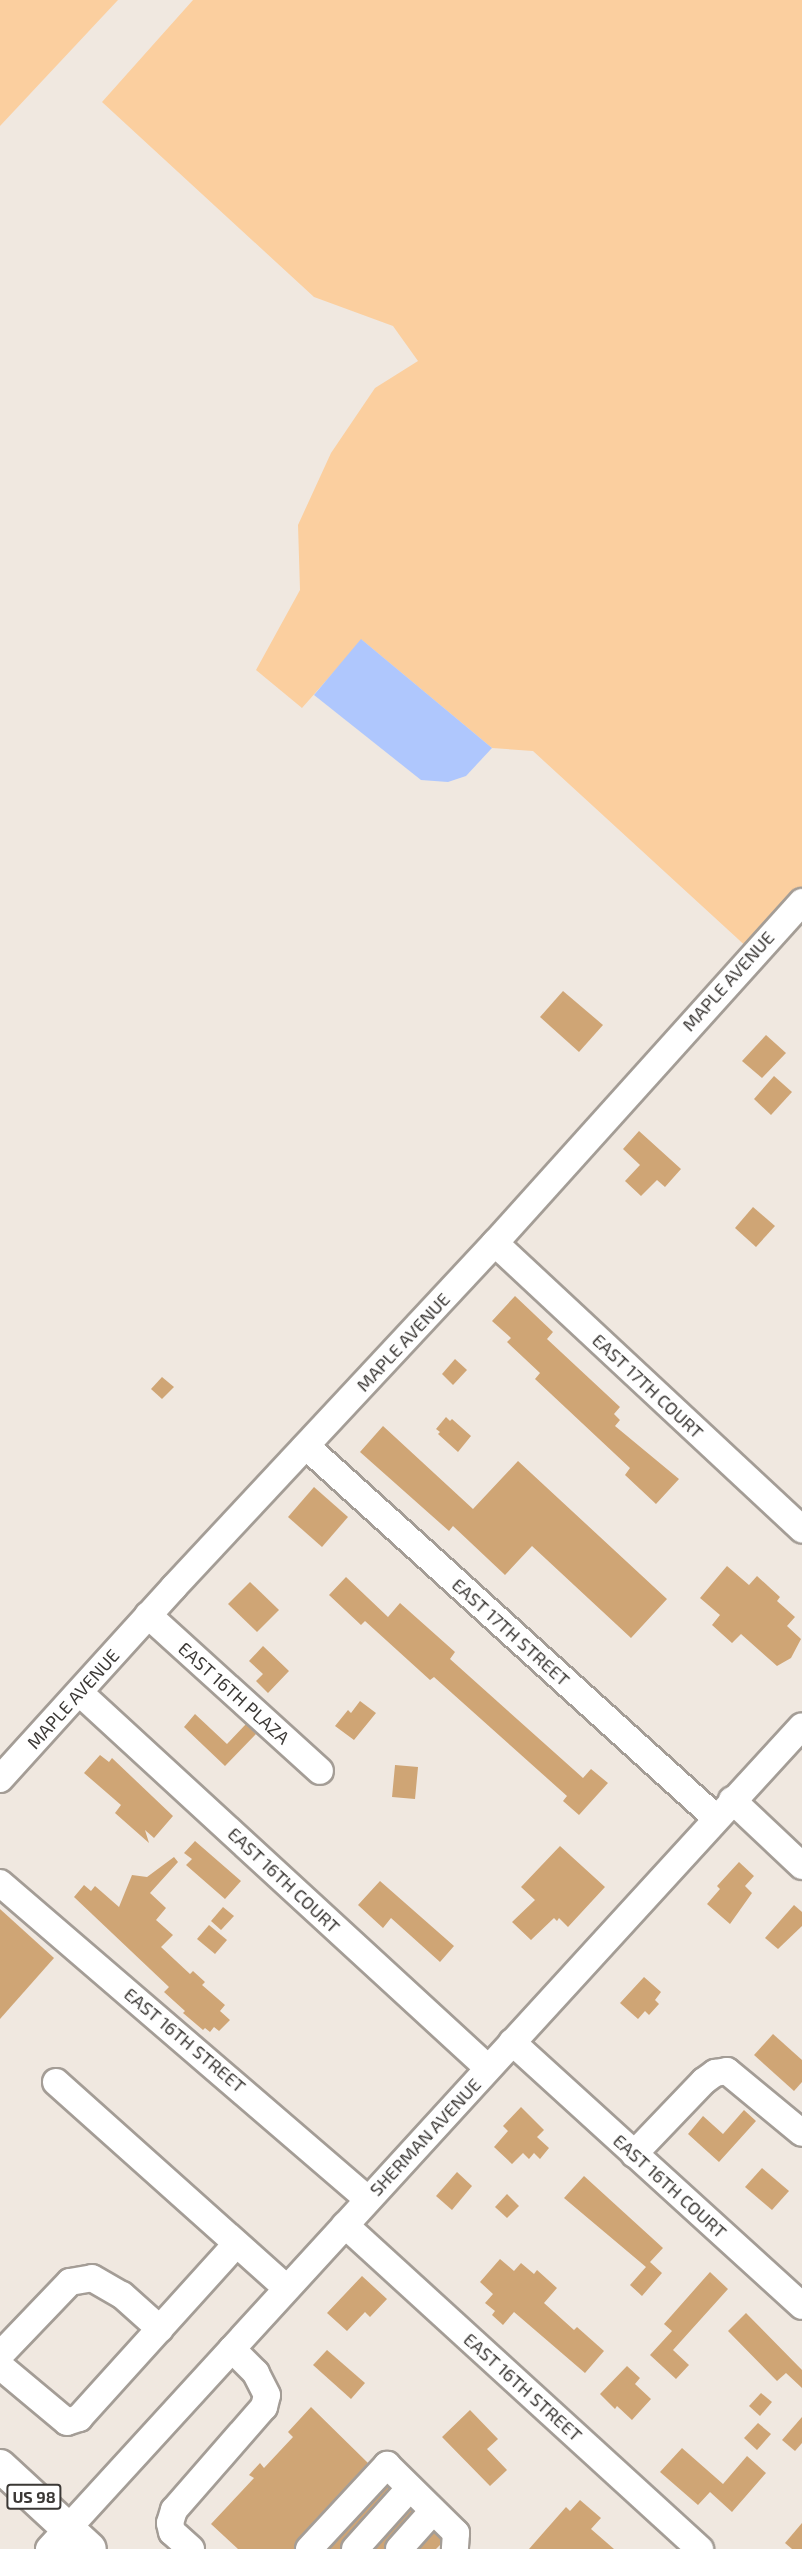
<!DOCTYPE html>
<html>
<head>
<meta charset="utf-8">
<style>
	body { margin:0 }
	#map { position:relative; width:802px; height:2549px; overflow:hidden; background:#f0e8e0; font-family:"Exo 2",sans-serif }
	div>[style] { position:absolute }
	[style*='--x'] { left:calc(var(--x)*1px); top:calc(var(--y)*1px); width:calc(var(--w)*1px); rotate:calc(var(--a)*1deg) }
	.green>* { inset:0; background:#fbcf9f }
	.water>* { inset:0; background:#afc7fd }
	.building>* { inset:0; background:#cfa575 }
	.roads { filter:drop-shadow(2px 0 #a49d96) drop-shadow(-2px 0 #a49d96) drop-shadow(0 2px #a49d96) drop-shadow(0 -2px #a49d96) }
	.minor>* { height:26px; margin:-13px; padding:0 13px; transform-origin:13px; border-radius:13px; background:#fff }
	.major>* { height:32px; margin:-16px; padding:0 16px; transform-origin:16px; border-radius:16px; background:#fff }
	span { translate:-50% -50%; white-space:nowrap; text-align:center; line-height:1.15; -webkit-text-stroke:6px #fff; paint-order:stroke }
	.shield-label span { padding:2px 4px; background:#fff; border:2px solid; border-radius:4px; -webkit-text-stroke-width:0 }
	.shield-label { font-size:16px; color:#3b3835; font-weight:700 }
	.street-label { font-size:18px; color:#3b3835 }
</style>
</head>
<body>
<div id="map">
	<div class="green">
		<div style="clip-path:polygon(0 0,118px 0,0 126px)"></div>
		<div style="clip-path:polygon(193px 0,802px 0,802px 892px,750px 950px,533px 751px,492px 748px,362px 640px,302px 708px,256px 670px,300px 590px,298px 525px,331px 453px,375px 388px,418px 361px,393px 326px,314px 297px,102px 102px)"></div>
	</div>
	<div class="water">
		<div style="clip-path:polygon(361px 639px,492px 748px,466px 776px,448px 782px,421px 780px,314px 695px)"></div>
	</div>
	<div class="building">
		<div style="clip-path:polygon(563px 991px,603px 1025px,579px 1052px,540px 1017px)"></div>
		<div style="clip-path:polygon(766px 1035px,786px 1053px,762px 1078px,742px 1061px)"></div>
		<div style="clip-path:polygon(774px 1076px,792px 1092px,771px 1115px,754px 1099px)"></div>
		<div style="clip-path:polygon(639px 1131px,681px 1169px,665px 1187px,657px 1180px,641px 1196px,625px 1181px,640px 1165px,623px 1149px)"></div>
		<div style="clip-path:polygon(753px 1207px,775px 1226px,756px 1247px,735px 1228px)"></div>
		<div style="clip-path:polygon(515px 1296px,553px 1332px,547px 1339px,620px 1407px,614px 1414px,620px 1420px,615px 1426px,679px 1479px,656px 1504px,625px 1475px,630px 1468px,535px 1379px,540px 1373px,507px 1342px,511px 1338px,492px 1321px)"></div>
		<div style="clip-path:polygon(455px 1359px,467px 1370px,453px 1385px,442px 1374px)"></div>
		<div style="clip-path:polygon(162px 1377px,174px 1387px,162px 1399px,151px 1389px)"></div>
		<div style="clip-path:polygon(446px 1417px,450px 1421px,452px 1419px,471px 1436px,458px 1452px,438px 1434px,440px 1432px,436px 1429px)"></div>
		<div style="clip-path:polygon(383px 1426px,473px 1509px,518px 1461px,667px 1599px,631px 1638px,532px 1546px,505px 1575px,453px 1526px,449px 1531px,360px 1452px)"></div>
		<div style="clip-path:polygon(314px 1487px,348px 1517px,322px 1547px,288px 1517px)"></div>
		<div style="clip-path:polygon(727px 1566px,749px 1585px,757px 1576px,780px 1597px,777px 1601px,795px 1617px,787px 1626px,801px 1639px,791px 1658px,777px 1666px,741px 1634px,732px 1643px,712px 1625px,720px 1615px,700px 1598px)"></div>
		<div style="clip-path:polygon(346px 1577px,388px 1617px,400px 1603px,455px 1652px,450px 1659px,583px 1778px,591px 1769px,608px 1783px,579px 1815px,563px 1801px,567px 1796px,434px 1677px,430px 1680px,365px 1621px,361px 1625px,329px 1595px)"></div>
		<div style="clip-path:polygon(250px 1582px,279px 1610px,257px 1632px,228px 1604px)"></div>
		<div style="clip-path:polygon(263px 1646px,289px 1671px,268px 1693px,256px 1681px,263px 1674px,249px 1661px)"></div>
		<div style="clip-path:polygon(360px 1701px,376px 1713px,354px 1740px,335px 1726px,348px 1710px,351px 1713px)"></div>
		<div style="clip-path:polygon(195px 1714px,227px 1744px,246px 1724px,256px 1734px,225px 1766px,184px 1727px)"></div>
		<div style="clip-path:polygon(100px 1755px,109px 1762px,112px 1758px,173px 1816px,154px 1838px,145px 1830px,149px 1843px,115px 1813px,121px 1805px,84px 1773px)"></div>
		<div style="clip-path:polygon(395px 1765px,418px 1767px,415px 1799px,392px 1797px)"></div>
		<div style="clip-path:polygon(195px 1841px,241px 1881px,225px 1899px,186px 1865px,192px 1859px,184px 1853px)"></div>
		<div style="clip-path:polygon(560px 1846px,605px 1887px,568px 1927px,559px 1918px,557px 1921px,554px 1918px,531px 1940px,512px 1922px,535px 1900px,521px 1887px)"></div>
		<div style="clip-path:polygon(174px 1857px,178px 1862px,150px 1893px,166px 1908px,156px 1920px,173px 1935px,161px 1947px,190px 1974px,193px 1971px,205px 1982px,202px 1985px,225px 2005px,220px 2011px,230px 2020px,219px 2031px,214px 2027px,210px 2032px,205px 2028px,203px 2030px,183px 2013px,185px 2011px,164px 1992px,169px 1987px,74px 1897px,84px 1885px,91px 1891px,95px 1886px,119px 1907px,132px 1875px,147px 1877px)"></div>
		<div style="clip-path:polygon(739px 1862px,754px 1876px,745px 1886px,752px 1893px,730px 1924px,707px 1904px,720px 1889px,717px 1886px)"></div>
		<div style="clip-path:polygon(380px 1881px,454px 1946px,440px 1962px,391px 1918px,383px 1928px,358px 1905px)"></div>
		<div style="clip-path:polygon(794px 1905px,802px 1912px,802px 1926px,778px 1949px,765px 1938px)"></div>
		<div style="clip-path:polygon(223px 1907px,234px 1916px,221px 1930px,211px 1921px)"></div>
		<div style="clip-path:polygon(0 1909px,54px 1958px,0 2019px)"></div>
		<div style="clip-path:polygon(209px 1925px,227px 1940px,215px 1954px,197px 1939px)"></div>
		<div style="clip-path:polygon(644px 1977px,661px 1992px,655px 2000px,659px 2004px,649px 2015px,645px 2011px,638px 2019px,620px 2003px)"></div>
		<div style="clip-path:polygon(773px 2034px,802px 2060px,802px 2082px,794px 2091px,754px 2055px)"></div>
		<div style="clip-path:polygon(521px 2107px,544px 2130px,537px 2137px,549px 2148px,540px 2159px,534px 2153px,529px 2159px,523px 2153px,512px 2164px,494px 2147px,508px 2131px,503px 2126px)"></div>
		<div style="clip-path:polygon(744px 2110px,756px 2121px,719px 2162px,688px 2134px,703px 2116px,723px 2134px)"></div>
		<div style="clip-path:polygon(762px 2168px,789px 2191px,772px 2210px,745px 2187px)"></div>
		<div style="clip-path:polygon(457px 2172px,472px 2186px,452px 2210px,436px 2196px)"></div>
		<div style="clip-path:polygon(584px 2176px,663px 2248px,650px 2262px,662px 2273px,642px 2296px,630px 2285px,646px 2267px,564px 2198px)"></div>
		<div style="clip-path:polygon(507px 2194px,519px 2206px,507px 2218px,495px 2207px)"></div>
		<div style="clip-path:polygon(500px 2259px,514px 2271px,521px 2263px,534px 2274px,537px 2270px,557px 2288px,544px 2303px,574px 2330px,577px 2327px,604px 2351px,585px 2373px,514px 2312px,503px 2325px,492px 2315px,495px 2311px,485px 2303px,493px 2294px,480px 2282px)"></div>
		<div style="clip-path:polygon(710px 2272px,728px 2289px,673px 2350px,689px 2365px,676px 2379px,650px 2355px,672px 2331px,664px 2324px)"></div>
		<div style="clip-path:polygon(362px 2276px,387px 2299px,370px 2317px,365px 2312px,347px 2331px,327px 2313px)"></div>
		<div style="clip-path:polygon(746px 2313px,802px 2370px,802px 2388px,786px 2373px,777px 2381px,728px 2331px)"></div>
		<div style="clip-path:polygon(327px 2350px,365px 2383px,351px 2399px,313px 2365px)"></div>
		<div style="clip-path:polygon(627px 2366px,640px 2378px,635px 2384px,651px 2399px,632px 2420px,617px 2406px,615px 2409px,600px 2394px)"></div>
		<div style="clip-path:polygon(761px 2393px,772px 2402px,760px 2416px,749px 2406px)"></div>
		<div style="clip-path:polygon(311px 2407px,368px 2463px,298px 2539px,294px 2549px,238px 2549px,211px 2524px,254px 2478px,249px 2475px,260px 2463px,264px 2468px,293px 2437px,288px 2432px)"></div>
		<div style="clip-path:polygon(470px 2410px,498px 2439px,487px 2449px,507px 2470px,490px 2486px,442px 2437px)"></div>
		<div style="clip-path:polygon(802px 2417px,802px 2443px,795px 2451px,782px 2440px)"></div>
		<div style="clip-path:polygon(758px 2423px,771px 2434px,757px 2450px,744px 2438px)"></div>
		<div style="clip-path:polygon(682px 2448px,723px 2484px,747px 2456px,766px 2473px,732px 2512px,710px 2492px,698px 2505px,660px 2472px)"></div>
		<div style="clip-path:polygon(387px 2487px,389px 2488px,344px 2539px,340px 2549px,329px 2549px)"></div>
		<div style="clip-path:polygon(580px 2500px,601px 2518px,591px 2529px,614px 2549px,529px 2549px,566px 2507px,570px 2511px)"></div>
		<div style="clip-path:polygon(411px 2510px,413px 2511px,387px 2539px,384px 2549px,375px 2549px)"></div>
		<div style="clip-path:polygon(802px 2523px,802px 2549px,792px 2549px,785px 2543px)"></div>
		<div style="clip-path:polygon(434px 2532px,441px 2539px,440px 2545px,436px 2549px,419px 2549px)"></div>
	</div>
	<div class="roads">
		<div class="minor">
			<div style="--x:495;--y:1243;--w:420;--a:43"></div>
			<div style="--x:306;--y:1446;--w:554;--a:42.22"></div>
			<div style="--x:148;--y:1615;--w:232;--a:42.2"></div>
			<div style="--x:80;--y:1693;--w:554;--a:42.59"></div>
			<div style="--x:0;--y:1779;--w:259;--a:-47.8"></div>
			<div style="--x:174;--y:1587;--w:471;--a:-47"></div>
			<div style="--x:495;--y:1243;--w:459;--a:-48"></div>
			<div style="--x:732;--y:1800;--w:96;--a:43.3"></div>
			<div style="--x:0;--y:1883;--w:485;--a:40.7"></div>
			<div style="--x:512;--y:2042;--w:392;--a:42.3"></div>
			<div style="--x:56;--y:2082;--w:309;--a:41.8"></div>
			<div style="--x:634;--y:2154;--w:101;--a:-46.2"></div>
			<div style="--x:704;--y:2081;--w:14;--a:-36"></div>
			<div style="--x:715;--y:2073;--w:12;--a:-9"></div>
			<div style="--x:727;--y:2071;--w:97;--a:39.6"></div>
			<div style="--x:345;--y:2225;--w:481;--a:42.4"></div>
			<div style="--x:0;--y:2355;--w:101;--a:-46.2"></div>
			<div style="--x:70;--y:2282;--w:22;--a:-10"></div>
			<div style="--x:92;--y:2278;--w:34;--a:30"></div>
			<div style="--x:122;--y:2295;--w:51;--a:41.8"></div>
			<div style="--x:0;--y:2366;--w:87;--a:39.9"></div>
			<div style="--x:67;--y:2422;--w:13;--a:-18"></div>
			<div style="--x:79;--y:2418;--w:234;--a:-47.9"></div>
			<div style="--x:49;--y:2549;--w:1115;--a:-47.54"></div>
			<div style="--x:191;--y:2549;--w:25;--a:-138"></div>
			<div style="--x:172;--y:2532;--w:9;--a:-103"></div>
			<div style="--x:170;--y:2523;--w:14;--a:-73"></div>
			<div style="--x:174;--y:2510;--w:137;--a:-48.9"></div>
			<div style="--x:264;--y:2407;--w:12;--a:-76"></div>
			<div style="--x:267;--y:2395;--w:25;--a:-117"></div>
			<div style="--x:256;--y:2373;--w:34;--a:-135"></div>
			<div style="--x:309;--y:2549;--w:115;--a:-47.1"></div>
			<div style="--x:387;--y:2465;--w:97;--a:44.6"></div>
			<div style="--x:456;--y:2533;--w:16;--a:94"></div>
			<div style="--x:355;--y:2549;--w:82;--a:-48"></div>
			<div style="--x:399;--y:2549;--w:51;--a:-48.2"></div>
		</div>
		<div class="major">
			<div style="--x:0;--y:2466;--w:122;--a:42.7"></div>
		</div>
	</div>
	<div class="shield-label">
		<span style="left:34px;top:2497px">US 98</span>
	</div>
	<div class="street-label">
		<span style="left:728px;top:981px;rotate:-48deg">MAPLE AVENUE</span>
		<span style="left:403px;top:1342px;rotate:-47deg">MAPLE AVENUE</span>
		<span style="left:648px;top:1386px;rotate:43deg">EAST 17TH COURT</span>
		<span style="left:511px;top:1632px;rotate:42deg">EAST 17TH STREET</span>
		<span style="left:234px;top:1693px;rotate:42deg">EAST 16TH PLAZA</span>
		<span style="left:73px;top:1699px;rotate:-48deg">MAPLE AVENUE</span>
		<span style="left:284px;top:1880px;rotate:43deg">EAST 16TH COURT</span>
		<span style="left:185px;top:2040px;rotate:40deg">EAST 16TH STREET</span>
		<span style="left:425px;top:2137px;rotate:-47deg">SHERMAN AVENUE</span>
		<span style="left:670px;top:2186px;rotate:42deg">EAST 16TH COURT</span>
		<span style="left:523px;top:2387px;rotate:42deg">EAST 16TH STREET</span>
	</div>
</div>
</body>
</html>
